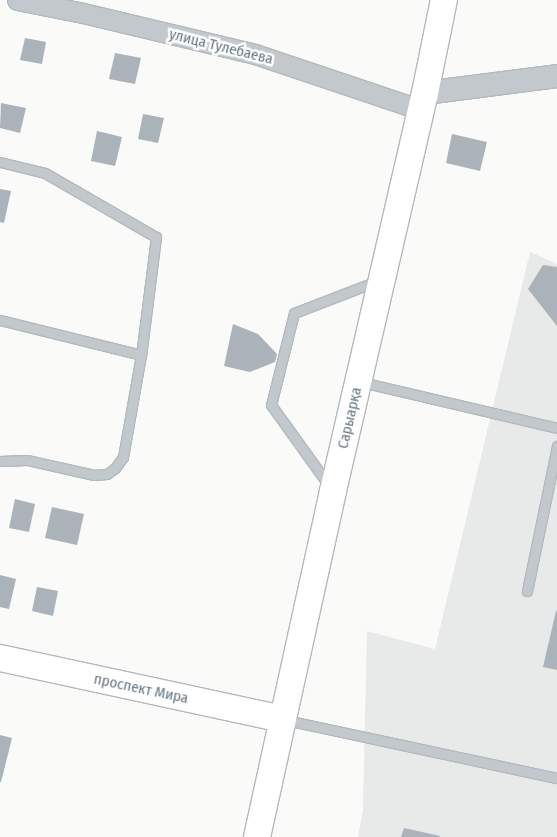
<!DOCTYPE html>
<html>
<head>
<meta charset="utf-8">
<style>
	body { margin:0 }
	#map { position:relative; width:557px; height:837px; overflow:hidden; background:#fafaf8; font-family:"Fira Sans Condensed",sans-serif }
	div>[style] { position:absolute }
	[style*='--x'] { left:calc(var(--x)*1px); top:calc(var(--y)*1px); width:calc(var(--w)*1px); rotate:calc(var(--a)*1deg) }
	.built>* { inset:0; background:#e8e9e9 }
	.building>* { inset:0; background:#aab3b9 }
	.roads { filter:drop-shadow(1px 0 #b3babf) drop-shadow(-1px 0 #b3babf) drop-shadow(0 1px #b3babf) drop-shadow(0 -1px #b3babf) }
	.service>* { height:9px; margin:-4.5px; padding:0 4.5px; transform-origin:4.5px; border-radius:4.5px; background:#c3c8cc }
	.minor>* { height:19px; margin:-9.5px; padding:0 9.5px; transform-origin:9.5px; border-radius:9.5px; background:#c3c8cc }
	.tertiary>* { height:22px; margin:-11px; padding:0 11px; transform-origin:11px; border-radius:11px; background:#c3c8cc }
	.secondary>* { height:26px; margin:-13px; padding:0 13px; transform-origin:13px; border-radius:13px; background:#fff }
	span { translate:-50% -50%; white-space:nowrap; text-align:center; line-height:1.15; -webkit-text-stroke:5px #fff; paint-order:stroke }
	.street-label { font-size:15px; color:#657683 }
</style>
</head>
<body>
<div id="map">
	<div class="built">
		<div style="clip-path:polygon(530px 252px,557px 264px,557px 837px,358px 837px,363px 811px,367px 631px,435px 649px)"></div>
	</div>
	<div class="building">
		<div style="clip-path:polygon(25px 38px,46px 42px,42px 64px,20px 60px)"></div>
		<div style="clip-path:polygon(115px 53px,141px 58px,135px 84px,109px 79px)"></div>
		<div style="clip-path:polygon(1px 103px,26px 108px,20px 133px,0 128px)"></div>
		<div style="clip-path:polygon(143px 114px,164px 118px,158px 143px,138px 139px)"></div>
		<div style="clip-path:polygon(97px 131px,122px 137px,115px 166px,91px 161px)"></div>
		<div style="clip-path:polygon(452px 134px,487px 142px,480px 171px,446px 163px)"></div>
		<div style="clip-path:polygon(0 189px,11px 191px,4px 223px,0 222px)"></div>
		<div style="clip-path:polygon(543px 265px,557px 267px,557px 326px,528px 289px)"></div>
		<div style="clip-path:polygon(233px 324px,258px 334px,277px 354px,275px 362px,250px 372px,224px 366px)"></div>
		<div style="clip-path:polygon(15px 499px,35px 504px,29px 532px,9px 528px)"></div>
		<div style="clip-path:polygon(52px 507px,84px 514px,77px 545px,45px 538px)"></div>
		<div style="clip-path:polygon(0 575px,16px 579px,9px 609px,0 607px)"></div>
		<div style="clip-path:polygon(37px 587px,58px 591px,53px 616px,32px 611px)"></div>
		<div style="clip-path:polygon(556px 611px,557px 611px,557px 670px,543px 667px)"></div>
		<div style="clip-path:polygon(0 735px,12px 738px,1px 782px,0 782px)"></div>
		<div style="clip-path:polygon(404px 828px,440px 836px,440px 837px,401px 837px)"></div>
	</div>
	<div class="roads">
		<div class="service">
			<div style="--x:0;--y:162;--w:46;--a:13.7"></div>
			<div style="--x:45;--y:173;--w:128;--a:30"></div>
			<div style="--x:156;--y:237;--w:119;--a:97.2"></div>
			<div style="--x:0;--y:320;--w:145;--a:13.9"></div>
			<div style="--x:141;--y:355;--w:104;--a:100"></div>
			<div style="--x:123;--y:457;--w:14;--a:126"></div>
			<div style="--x:115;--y:468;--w:10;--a:143"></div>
			<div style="--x:107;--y:474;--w:13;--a:176"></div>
			<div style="--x:94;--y:475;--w:69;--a:-167.4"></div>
			<div style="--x:27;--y:460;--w:27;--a:178"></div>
			<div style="--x:361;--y:382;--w:201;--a:13.2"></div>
			<div style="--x:330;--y:487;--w:101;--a:-125.7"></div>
			<div style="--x:271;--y:405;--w:95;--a:-76"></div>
			<div style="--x:294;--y:313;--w:89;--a:-21.1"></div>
			<div style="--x:527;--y:591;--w:148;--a:-78.3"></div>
			<div style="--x:286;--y:720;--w:277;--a:12.1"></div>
		</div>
		<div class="minor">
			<div style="--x:17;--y:0;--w:67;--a:11.1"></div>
			<div style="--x:83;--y:13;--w:177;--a:13.4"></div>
			<div style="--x:255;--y:54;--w:175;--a:18.6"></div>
		</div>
		<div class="tertiary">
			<div style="--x:425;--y:93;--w:133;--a:-7.3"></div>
		</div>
		<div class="secondary">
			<div style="--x:0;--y:658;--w:289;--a:12.2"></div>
			<div style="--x:257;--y:837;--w:354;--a:-77.6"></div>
			<div style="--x:333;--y:491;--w:408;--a:-77"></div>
			<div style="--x:425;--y:93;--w:95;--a:-78.5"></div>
		</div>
	</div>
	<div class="street-label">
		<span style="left:221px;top:47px;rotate:14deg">улица Тулебаева</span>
		<span style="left:350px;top:418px;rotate:-77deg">Сарыарқа</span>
		<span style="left:141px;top:689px;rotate:12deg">проспект Мира</span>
	</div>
</div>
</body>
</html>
